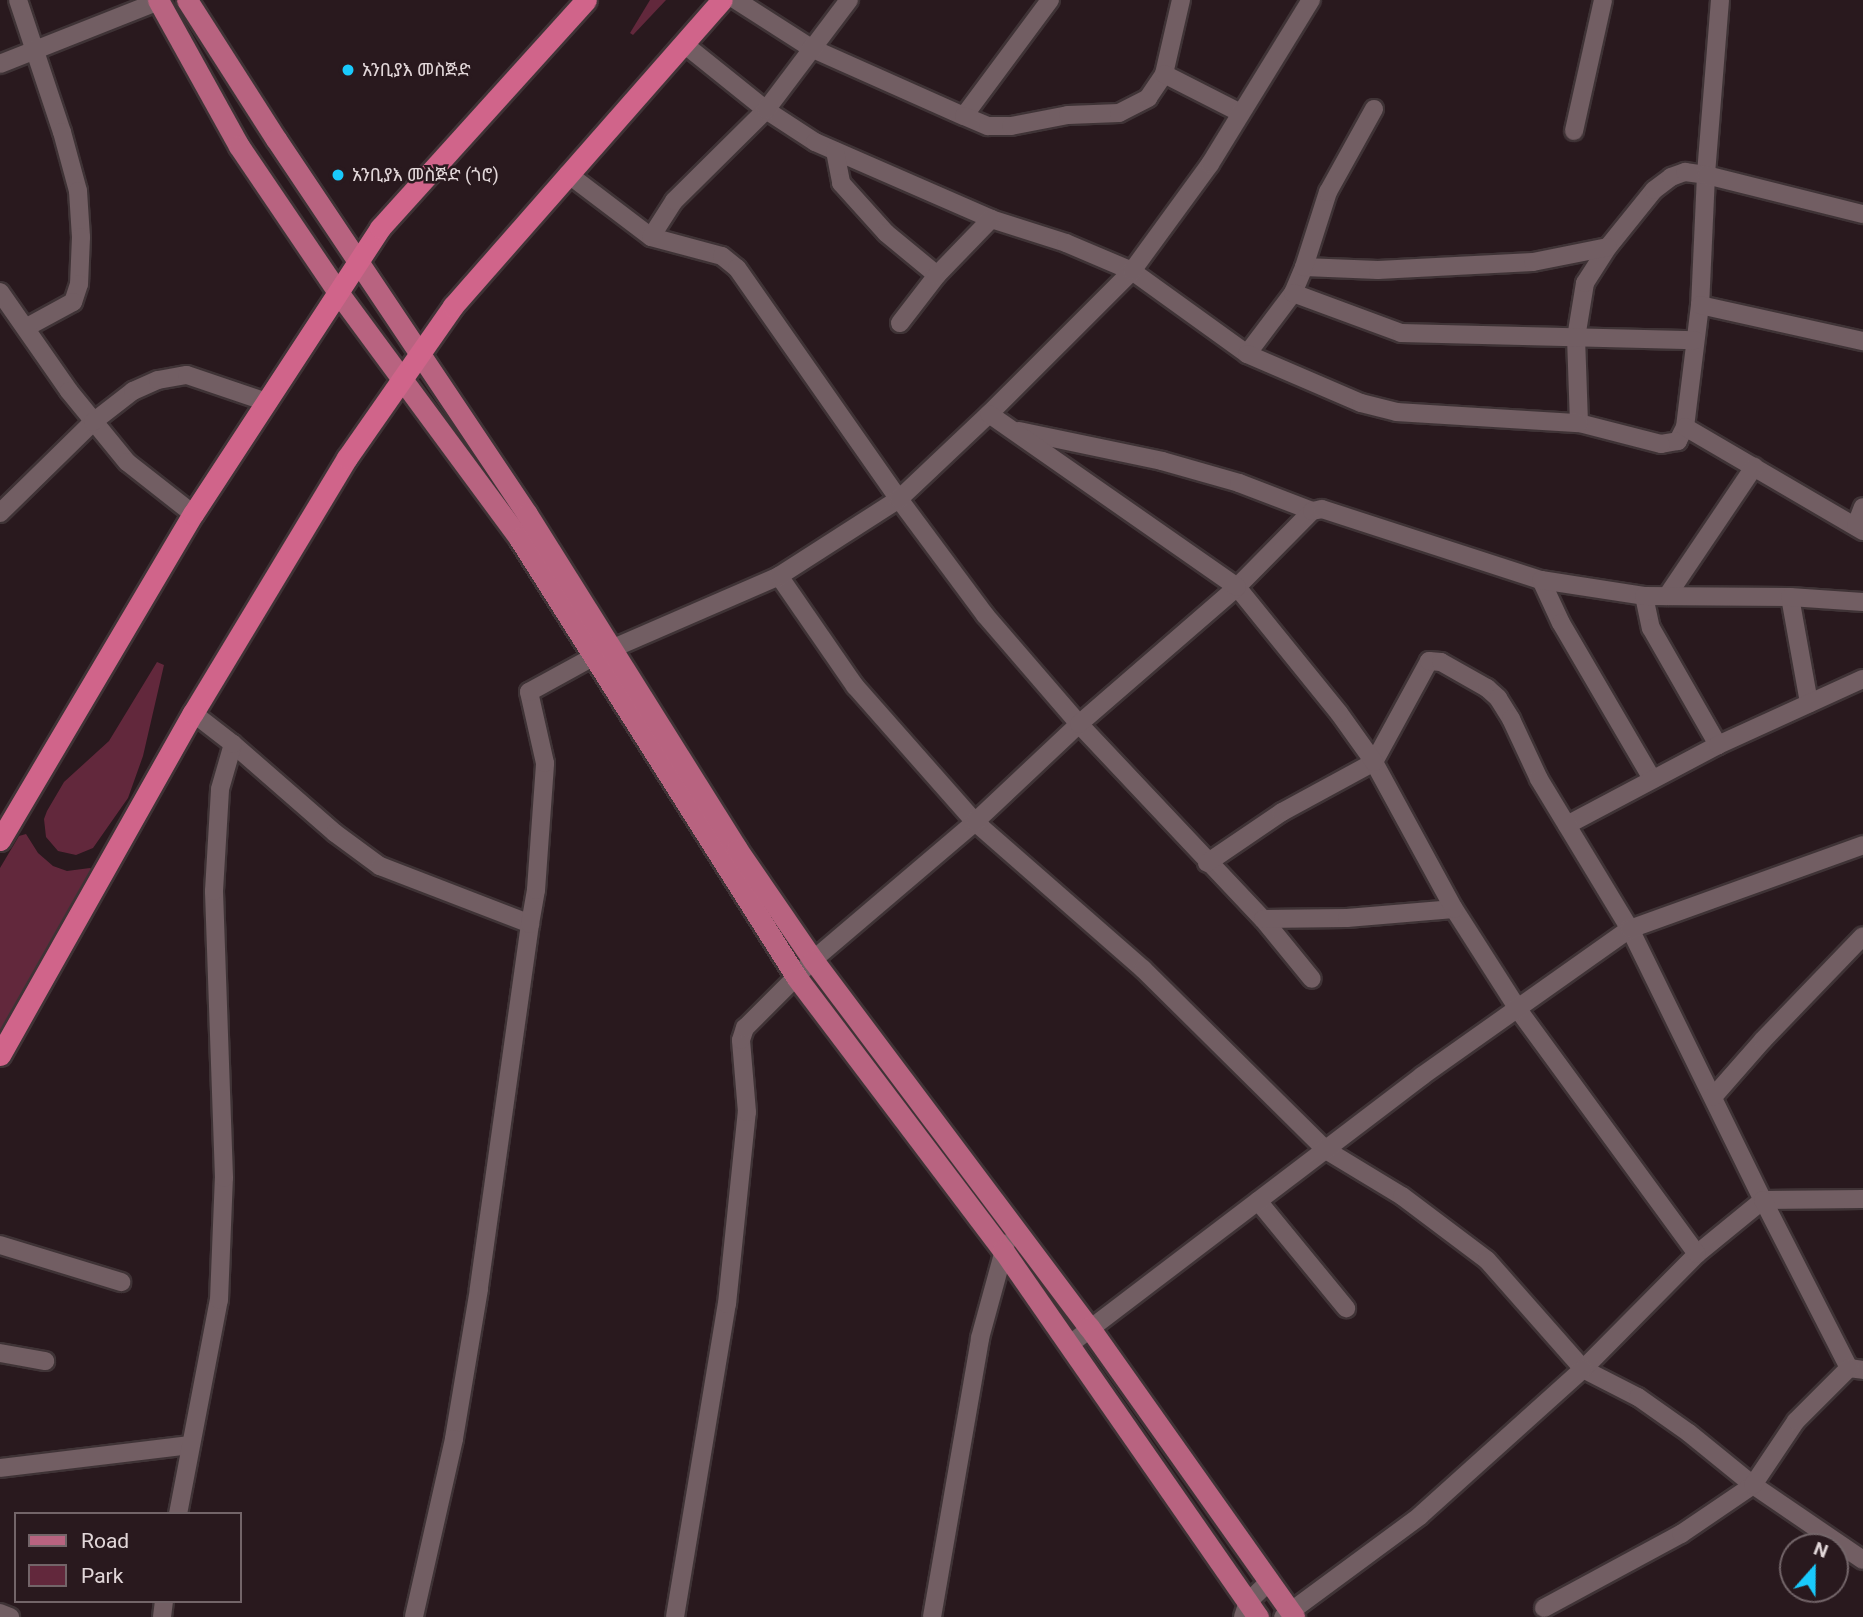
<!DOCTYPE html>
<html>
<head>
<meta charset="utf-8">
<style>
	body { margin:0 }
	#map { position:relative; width:1863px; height:1617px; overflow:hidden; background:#29191e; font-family:Roboto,"Noto Sans Ethiopic",sans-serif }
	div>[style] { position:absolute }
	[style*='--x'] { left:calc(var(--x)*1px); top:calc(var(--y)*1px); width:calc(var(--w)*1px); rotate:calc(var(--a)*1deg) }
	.green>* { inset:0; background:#62283c }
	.roads { filter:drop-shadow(2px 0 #3f3336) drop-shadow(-2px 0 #3f3336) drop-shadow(0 2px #3f3336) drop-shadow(0 -2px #3f3336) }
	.minor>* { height:18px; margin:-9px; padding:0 9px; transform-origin:9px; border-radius:9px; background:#725e63 }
	.primary>* { height:21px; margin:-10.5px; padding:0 10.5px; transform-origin:10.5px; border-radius:10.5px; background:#b86380 }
	.trunk>* { height:21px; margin:-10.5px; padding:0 10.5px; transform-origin:10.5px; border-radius:10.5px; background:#d0648a }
	.dots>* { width:19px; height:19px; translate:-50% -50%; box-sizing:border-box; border:4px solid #29191e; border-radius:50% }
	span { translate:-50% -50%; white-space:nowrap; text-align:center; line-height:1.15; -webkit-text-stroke:5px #29191e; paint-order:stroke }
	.poi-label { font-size:18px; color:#e2d7d9 }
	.left { translate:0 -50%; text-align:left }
	.legend { position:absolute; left:14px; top:1512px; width:228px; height:91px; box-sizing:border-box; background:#29191e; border:2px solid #736569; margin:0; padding:9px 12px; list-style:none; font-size:21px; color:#e2d7d9 }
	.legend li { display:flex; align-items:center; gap:14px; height:35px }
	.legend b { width:35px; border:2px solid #736569 }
	.north { position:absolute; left:1779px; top:1533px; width:70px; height:70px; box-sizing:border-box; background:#29191e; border:2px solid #736569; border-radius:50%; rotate:21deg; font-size:19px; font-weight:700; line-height:28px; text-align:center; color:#e2d7d9 }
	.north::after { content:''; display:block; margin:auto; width:24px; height:32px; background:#19cafc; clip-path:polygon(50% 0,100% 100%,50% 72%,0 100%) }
</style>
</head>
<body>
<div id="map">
	<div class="green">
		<div style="clip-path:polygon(650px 0,666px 0,633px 35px,630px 33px)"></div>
		<div style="clip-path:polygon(157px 662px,164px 665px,143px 756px,128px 798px,93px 848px,76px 855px,58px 851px,46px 837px,44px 819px,47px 811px,64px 782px,109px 741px)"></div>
		<div style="clip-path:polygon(26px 834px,38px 853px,53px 866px,67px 871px,90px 868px,94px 871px,0 1031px,0 868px,19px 836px)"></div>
	</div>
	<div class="roads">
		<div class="minor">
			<div style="--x:18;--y:0;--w:139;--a:71.6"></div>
			<div style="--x:62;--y:132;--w:61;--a:74.8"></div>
			<div style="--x:78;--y:191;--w:46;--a:86.3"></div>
			<div style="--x:81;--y:237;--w:47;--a:92.4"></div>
			<div style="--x:79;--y:284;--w:19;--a:108"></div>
			<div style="--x:73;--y:302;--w:52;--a:151.5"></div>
			<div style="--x:736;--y:0;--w:89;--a:32.6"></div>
			<div style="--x:811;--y:48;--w:167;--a:24"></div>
			<div style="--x:1050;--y:0;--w:144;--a:126.6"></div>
			<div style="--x:964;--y:116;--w:26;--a:23"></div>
			<div style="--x:988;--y:126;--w:23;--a:0"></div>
			<div style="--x:1011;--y:126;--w:58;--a:-10.9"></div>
			<div style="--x:1068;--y:115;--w:51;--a:-2.2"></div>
			<div style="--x:1119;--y:113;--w:33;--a:-27"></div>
			<div style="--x:1148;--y:98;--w:29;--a:-56"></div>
			<div style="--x:1164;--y:74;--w:76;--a:-77.1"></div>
			<div style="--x:1720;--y:0;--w:176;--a:94.6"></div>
			<div style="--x:1706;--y:175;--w:130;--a:92.6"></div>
			<div style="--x:1700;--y:305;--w:123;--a:97"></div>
			<div style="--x:1685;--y:427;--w:16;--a:117"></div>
			<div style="--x:1678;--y:441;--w:17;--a:170"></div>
			<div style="--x:1661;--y:444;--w:85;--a:-165.6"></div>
			<div style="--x:1579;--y:423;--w:85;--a:-92"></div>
			<div style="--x:1576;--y:338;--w:56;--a:-80.7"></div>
			<div style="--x:1585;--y:283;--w:43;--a:-57.4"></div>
			<div style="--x:1608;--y:247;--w:73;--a:-51.1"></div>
			<div style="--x:1654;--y:190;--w:21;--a:-37"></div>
			<div style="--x:1671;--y:177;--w:15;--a:-20"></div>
			<div style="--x:1685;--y:172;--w:21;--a:8"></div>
			<div style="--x:1706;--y:175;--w:162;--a:14"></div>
			<div style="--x:684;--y:44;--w:105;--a:38.8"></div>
			<div style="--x:766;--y:110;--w:59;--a:33.1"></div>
			<div style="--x:815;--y:142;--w:192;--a:23.6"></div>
			<div style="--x:991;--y:219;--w:79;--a:17.7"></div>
			<div style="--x:1066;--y:243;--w:72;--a:23"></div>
			<div style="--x:1132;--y:271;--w:142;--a:35.8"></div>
			<div style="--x:1247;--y:354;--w:76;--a:-53"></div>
			<div style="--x:1293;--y:293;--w:28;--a:-67"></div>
			<div style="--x:1304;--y:267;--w:74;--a:2.3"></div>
			<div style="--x:1378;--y:270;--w:155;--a:-3"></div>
			<div style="--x:1533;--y:262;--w:76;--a:-11.3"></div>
			<div style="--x:0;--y:64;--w:171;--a:-21.6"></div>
			<div style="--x:1164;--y:74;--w:86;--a:26.9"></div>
			<div style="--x:1574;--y:131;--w:134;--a:-77.5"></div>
			<div style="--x:835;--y:151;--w:33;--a:79"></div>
			<div style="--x:841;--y:183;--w:67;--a:48"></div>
			<div style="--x:886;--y:233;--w:66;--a:39.5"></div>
			<div style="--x:568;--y:174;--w:104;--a:37.2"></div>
			<div style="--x:651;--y:237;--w:73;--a:15"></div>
			<div style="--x:722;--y:256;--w:19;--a:39"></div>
			<div style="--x:737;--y:268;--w:282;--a:55"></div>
			<div style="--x:899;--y:499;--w:144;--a:53.4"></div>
			<div style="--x:985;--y:615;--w:144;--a:49.2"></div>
			<div style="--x:1079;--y:724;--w:268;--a:46.7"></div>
			<div style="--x:1263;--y:919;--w:77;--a:50.8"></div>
			<div style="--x:651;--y:237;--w:43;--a:-57.4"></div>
			<div style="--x:674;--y:201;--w:129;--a:-44.7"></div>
			<div style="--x:766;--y:110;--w:138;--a:-53"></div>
			<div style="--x:1304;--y:267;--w:79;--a:-72.3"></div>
			<div style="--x:1328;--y:192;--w:95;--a:-61"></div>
			<div style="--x:0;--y:292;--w:121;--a:55.1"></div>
			<div style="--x:69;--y:391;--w:92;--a:50.8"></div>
			<div style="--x:127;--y:462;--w:84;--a:38.2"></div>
			<div style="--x:1293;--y:293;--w:115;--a:20.3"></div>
			<div style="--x:1401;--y:333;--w:294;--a:1.4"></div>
			<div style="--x:1700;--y:305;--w:167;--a:12.5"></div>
			<div style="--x:900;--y:323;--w:61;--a:-52.4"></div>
			<div style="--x:937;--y:275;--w:78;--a:-46"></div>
			<div style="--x:1247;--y:354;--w:124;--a:23.3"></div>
			<div style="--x:1361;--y:403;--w:37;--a:14"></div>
			<div style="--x:1397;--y:412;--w:182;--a:3.5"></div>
			<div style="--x:1685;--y:427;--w:206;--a:30.3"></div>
			<div style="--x:1019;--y:431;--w:146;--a:11.8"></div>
			<div style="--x:1162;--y:461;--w:80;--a:15.9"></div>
			<div style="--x:1239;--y:483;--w:78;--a:21"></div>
			<div style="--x:0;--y:513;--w:130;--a:-44.4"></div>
			<div style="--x:93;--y:422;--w:51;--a:-37.8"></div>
			<div style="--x:133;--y:391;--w:27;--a:-24"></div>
			<div style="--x:158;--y:380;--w:29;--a:-10"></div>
			<div style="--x:187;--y:375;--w:81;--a:18.7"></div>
			<div style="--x:1856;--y:525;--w:19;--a:-69"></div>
			<div style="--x:779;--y:576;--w:134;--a:55.4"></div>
			<div style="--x:855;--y:686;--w:181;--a:48.6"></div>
			<div style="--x:975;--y:822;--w:223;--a:41.2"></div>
			<div style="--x:1143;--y:969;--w:257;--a:44.7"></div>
			<div style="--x:1326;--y:1150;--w:89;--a:31.2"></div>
			<div style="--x:1402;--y:1196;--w:106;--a:37"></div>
			<div style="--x:1487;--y:1260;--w:145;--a:48.6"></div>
			<div style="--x:1583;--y:1369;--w:62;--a:27"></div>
			<div style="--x:1638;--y:1397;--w:62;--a:35.2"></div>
			<div style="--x:1689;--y:1433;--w:82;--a:39.1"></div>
			<div style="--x:1753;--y:1485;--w:133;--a:34.3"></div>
			<div style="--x:1541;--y:580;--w:47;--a:65.1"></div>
			<div style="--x:1561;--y:623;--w:181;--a:59.7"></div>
			<div style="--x:1644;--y:596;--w:33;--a:78"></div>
			<div style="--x:1651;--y:628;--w:135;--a:60.2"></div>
			<div style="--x:1667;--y:596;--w:156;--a:-56"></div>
			<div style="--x:1790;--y:597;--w:108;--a:79.8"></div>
			<div style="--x:233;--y:744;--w:135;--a:41.1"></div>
			<div style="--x:335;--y:833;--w:56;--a:36.3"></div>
			<div style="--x:380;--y:866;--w:161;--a:21.1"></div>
			<div style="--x:530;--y:924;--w:369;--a:98"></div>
			<div style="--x:479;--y:1289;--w:152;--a:99.5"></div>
			<div style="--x:454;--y:1439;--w:182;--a:102.7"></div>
			<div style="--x:1567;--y:825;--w:171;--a:-27.9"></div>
			<div style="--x:1718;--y:745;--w:159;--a:-24.5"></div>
			<div style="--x:1207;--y:863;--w:91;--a:-34.2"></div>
			<div style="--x:1282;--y:812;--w:105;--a:-28.5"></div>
			<div style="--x:1374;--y:762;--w:115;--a:-61.4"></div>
			<div style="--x:1429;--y:661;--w:12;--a:5"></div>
			<div style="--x:1441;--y:662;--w:53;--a:29.5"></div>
			<div style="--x:1487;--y:688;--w:15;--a:42"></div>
			<div style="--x:1498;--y:698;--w:25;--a:58"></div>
			<div style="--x:1511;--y:719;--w:66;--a:65"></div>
			<div style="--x:1539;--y:779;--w:175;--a:58.8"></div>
			<div style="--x:1630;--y:929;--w:302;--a:63.9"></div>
			<div style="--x:1763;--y:1200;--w:85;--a:140.7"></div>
			<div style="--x:1697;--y:1254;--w:162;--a:134.7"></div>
			<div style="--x:1583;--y:1369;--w:219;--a:138"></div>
			<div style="--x:1420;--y:1516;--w:170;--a:143.6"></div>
			<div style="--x:1263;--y:919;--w:84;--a:-0.7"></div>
			<div style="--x:1347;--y:918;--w:107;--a:-4.8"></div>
			<div style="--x:530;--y:924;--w:35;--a:-80"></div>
			<div style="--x:536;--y:890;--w:127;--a:-85.9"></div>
			<div style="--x:545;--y:763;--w:73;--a:-102.7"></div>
			<div style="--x:529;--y:692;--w:73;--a:-28.7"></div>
			<div style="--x:593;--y:657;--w:203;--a:-23.5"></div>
			<div style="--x:779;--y:576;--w:143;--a:-32.7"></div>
			<div style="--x:899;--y:499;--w:124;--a:-43.4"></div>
			<div style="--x:989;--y:414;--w:202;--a:-45"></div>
			<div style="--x:1132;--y:271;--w:132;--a:-53.9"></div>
			<div style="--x:1210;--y:164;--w:193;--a:-58.4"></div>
			<div style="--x:1713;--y:1097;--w:76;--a:-48.7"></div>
			<div style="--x:1763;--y:1040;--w:144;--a:-46.1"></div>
			<div style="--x:1863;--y:1199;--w:100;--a:179.4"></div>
			<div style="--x:1763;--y:1200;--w:189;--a:62.9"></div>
			<div style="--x:1849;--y:1368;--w:14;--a:8"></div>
			<div style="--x:1258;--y:1201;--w:139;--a:50.6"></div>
			<div style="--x:0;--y:1245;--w:127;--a:17"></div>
			<div style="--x:1697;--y:1254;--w:303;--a:-126.2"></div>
			<div style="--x:1518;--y:1009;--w:119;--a:-122.6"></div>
			<div style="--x:1454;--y:909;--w:167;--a:-118.6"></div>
			<div style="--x:1374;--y:762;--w:60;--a:-125.5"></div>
			<div style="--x:1339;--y:713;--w:162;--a:-129"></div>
			<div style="--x:1237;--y:587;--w:107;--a:-45.4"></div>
			<div style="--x:1312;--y:511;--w:10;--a:-11"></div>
			<div style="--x:1322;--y:509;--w:230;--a:18"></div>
			<div style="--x:1541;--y:580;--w:104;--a:8.8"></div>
			<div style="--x:1644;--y:596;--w:146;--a:0.4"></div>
			<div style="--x:1790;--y:597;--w:73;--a:3.9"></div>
			<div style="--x:1069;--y:1345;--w:444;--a:-37.3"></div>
			<div style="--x:1422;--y:1076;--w:255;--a:-35.3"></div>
			<div style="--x:1630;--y:929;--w:248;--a:-19.8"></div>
			<div style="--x:0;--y:1353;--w:46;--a:10.1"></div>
			<div style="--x:0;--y:1468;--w:191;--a:-6.9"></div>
			<div style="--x:178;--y:1514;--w:218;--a:-79.2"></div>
			<div style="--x:219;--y:1300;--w:122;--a:-87.7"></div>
			<div style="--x:224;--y:1178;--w:287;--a:-92"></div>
			<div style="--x:214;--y:891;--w:102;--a:-86.6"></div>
			<div style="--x:220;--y:789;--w:47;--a:-73.9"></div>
			<div style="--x:233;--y:744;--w:51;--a:-142.2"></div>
			<div style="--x:1544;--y:1608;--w:156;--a:-28.4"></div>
			<div style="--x:1681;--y:1534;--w:87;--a:-34.2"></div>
			<div style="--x:1753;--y:1485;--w:77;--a:-56.1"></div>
			<div style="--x:1796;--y:1421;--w:75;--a:-45"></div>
			<div style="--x:0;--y:1613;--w:11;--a:22"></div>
			<div style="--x:162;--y:1617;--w:16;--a:-83"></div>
			<div style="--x:675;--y:1617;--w:317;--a:-80.6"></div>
			<div style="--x:727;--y:1304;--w:193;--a:-84.1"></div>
			<div style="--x:747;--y:1112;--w:72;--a:-94.8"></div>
			<div style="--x:741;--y:1040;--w:13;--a:-72"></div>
			<div style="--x:745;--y:1028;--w:96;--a:-45"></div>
			<div style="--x:813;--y:960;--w:213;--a:-40.4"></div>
			<div style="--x:975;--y:822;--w:143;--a:-43.3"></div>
			<div style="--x:1079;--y:724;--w:209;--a:-40.9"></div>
			<div style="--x:1237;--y:587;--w:302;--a:-145.1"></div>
			<div style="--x:932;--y:1617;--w:283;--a:-80.2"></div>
			<div style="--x:980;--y:1338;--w:98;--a:-74.7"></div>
			<div style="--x:1243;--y:1617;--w:16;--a:-72"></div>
			<div style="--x:1248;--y:1602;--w:28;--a:-44"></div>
		</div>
		<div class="primary">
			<div style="--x:158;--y:0;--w:167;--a:61"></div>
			<div style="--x:239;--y:146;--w:175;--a:55.9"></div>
			<div style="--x:337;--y:291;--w:307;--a:53.6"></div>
			<div style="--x:519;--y:538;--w:520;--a:57.71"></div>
			<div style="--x:797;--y:978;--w:341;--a:52.9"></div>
			<div style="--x:1003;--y:1250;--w:447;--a:55.2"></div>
			<div style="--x:187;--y:0;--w:165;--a:57.4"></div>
			<div style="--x:276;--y:139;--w:451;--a:56.2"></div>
			<div style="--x:527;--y:514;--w:395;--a:57.9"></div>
			<div style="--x:737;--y:849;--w:135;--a:55.6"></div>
			<div style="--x:813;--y:960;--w:459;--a:53.1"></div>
			<div style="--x:1089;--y:1327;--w:355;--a:54.7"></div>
		</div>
		<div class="trunk">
			<div style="--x:0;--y:840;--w:379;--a:-59.4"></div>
			<div style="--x:193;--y:514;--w:342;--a:-56.8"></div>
			<div style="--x:380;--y:228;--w:307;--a:-47.9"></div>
			<div style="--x:0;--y:1055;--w:393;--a:-60.6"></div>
			<div style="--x:193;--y:713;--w:298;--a:-58.9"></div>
			<div style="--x:347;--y:458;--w:185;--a:-55.1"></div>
			<div style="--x:453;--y:306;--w:407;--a:-48.7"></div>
		</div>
	</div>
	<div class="dots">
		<div style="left:348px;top:70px;background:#19cafc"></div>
		<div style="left:338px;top:175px;background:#19cafc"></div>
	</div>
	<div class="poi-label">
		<span class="left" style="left:362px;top:70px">አንቢያእ መስጅድ</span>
		<span class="left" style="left:352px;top:175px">አንቢያእ መስጅድ (ጎሮ)</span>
	</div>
	<ul class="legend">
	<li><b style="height:9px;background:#b86380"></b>Road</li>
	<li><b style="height:19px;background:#62283c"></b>Park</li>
	</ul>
	<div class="north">N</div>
</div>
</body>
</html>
